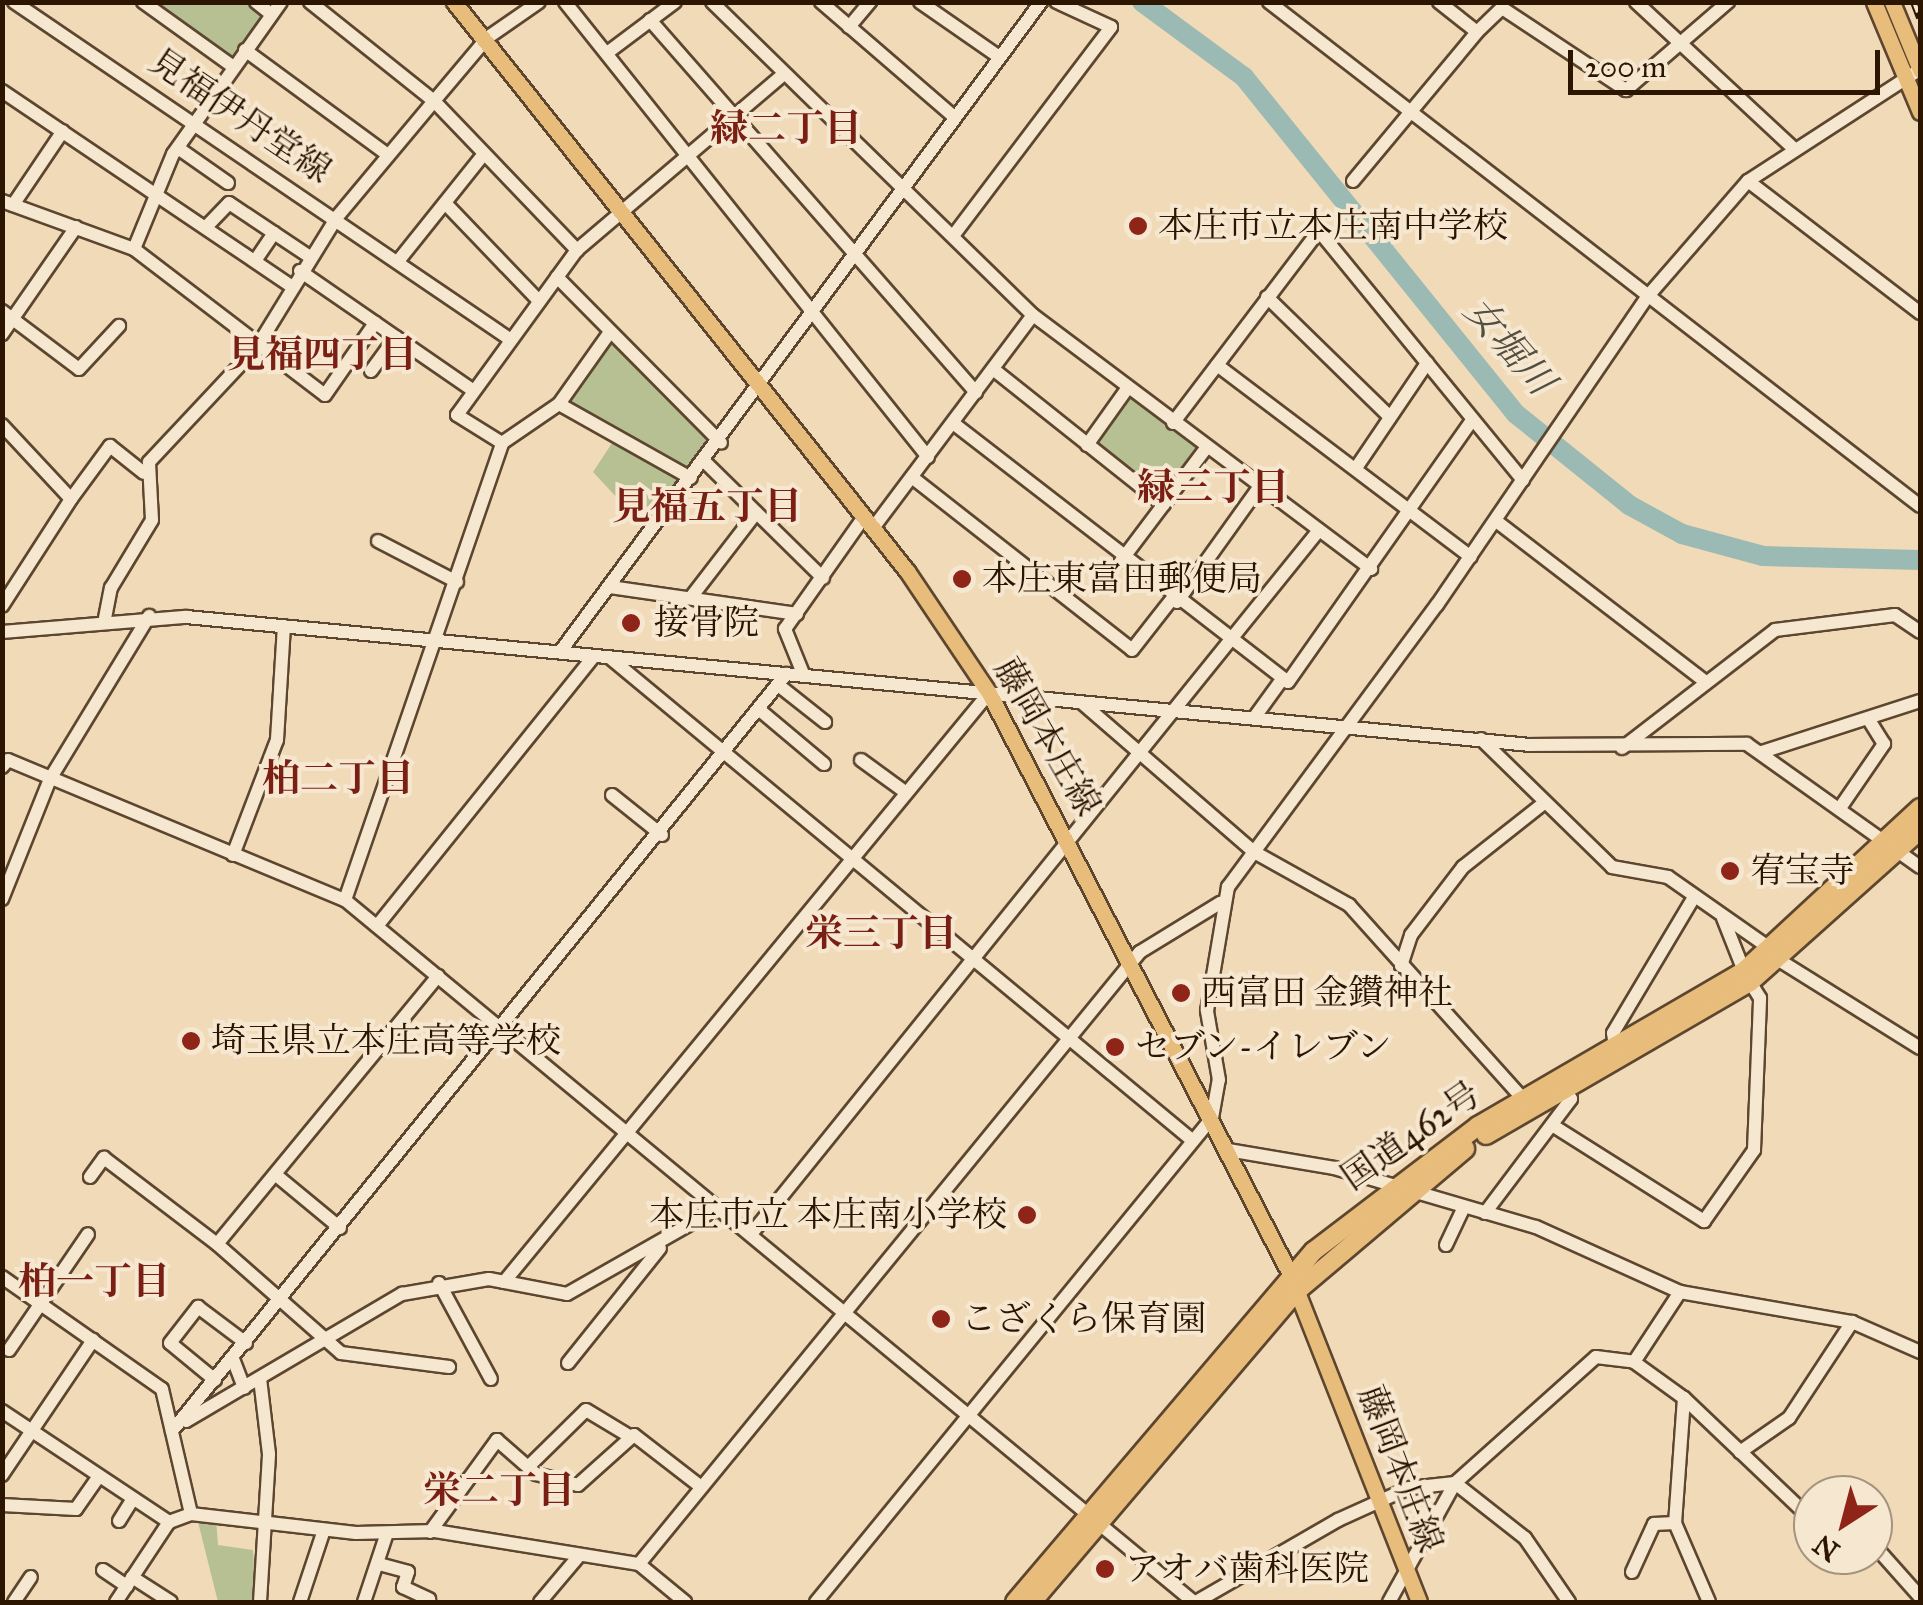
<!DOCTYPE html>
<html>
<head>
<meta charset="utf-8">
<style>
	body { margin:0 }
	#map { position:relative; width:1923px; height:1605px; overflow:hidden; background:#f1dab8; font-family:"IM FELL Great Primer","Noto Serif JP",serif }
	div>[style] { position:absolute }
	[style*='--x'] { left:calc(var(--x)*1px); top:calc(var(--y)*1px); width:calc(var(--w)*1px); rotate:calc(var(--a)*1deg) }
	.green>* { inset:0; background:#b7c092 }
	.river>* { height:20px; margin:-10px; padding:0 10px; transform-origin:10px; border-radius:10px; background:#9bbab4 }
	.roads { filter:drop-shadow(2px 0 #5d462f) drop-shadow(-2px 0 #5d462f) drop-shadow(0 2px #5d462f) drop-shadow(0 -2px #5d462f) }
	.minor>* { height:12px; margin:-6px; padding:0 6px; transform-origin:6px; border-radius:6px; background:#f6e7d1 }
	.major>* { height:15px; margin:-7.5px; padding:0 7.5px; transform-origin:7.5px; border-radius:7.5px; background:#e8bd7c }
	.highway>* { height:18px; margin:-9px; padding:0 9px; transform-origin:9px; border-radius:9px; background:#e8bd7c }
	.rail>* { height:8px; margin-top:-4px; transform-origin:0; background:repeating-linear-gradient(90deg,#f6e7d1 0 11px,#2c1501 0 22px); box-sizing:border-box; border-block:2px solid #2c1501 }
	.dots>* { width:28px; height:28px; translate:-50% -50%; box-sizing:border-box; border:5px solid #f6e7d1; border-radius:50% }
	span { translate:-50% -50%; white-space:nowrap; text-align:center; line-height:1.15; -webkit-text-stroke:8px #f6e7d1; paint-order:stroke }
	.street-label { font-size:35px; color:#2c1501 }
	.poi-label { font-size:35px; color:#2c1501 }
	.left { translate:0 -50%; text-align:left }
	.right { translate:-100% -50%; text-align:right }
	.neighbourhood-label { font-size:38px; color:#7a1f14; font-weight:700 }
	.water-label { font-size:38px; color:#534f40; font-style:italic }
	.frame { position:absolute; inset:0; border:5px solid #2c1501; pointer-events:none }
	.north { position:absolute; left:1793px; top:1475px; width:100px; height:100px; box-sizing:border-box; background:#f6e7d1; border:2px solid #a5937e; border-radius:50%; rotate:216deg; font-size:28px; font-weight:700; line-height:40px; text-align:center; color:#2c1501 }
	.north::after { content:''; display:block; margin:auto; width:35px; height:45px; background:#8f2418; clip-path:polygon(50% 0,100% 100%,50% 72%,0 100%) }
	.scale { position:absolute; left:1568px; top:50px; width:312px; height:45px; box-sizing:border-box; border:5px solid #2c1501; border-top:0; padding-left:12px; font-size:30px; line-height:35px; white-space:nowrap; color:#2c1501; -webkit-text-stroke:8px #f6e7d1; paint-order:stroke }
</style>
</head>
<body>
<div id="map">
	<div class="green">
		<div style="clip-path:polygon(149px 3px,249px 3px,262px 17px,233px 60px)"></div>
		<div style="clip-path:polygon(610px 338px,712px 440px,646px 529px,593px 472px,616px 437px,565px 402px)"></div>
		<div style="clip-path:polygon(1129px 396px,1197px 446px,1165px 496px,1094px 441px)"></div>
		<div style="clip-path:polygon(197px 1518px,216px 1519px,218px 1545px,253px 1550px,256px 1602px,218px 1602px)"></div>
	</div>
	<div class="river">
		<div style="--x:1142;--y:2;--w:127;--a:36.3"></div>
		<div style="--x:1244;--y:77;--w:433;--a:51.1"></div>
		<div style="--x:1516;--y:414;--w:145;--a:38.8"></div>
		<div style="--x:1629;--y:505;--w:60;--a:28.7"></div>
		<div style="--x:1682;--y:534;--w:84;--a:15.2"></div>
		<div style="--x:1763;--y:556;--w:157;--a:1.5"></div>
	</div>
	<div class="roads">
		<div class="minor">
			<div style="--x:14;--y:2;--w:601;--a:34.22"></div>
			<div style="--x:143;--y:2;--w:110;--a:35.7"></div>
			<div style="--x:256;--y:2;--w:19;--a:39"></div>
			<div style="--x:310;--y:2;--w:159;--a:38.6"></div>
			<div style="--x:434;--y:101;--w:207;--a:46.2"></div>
			<div style="--x:565;--y:2;--w:582;--a:51.42"></div>
			<div style="--x:712;--y:2;--w:448;--a:44.3"></div>
			<div style="--x:1033;--y:315;--w:423;--a:36.9"></div>
			<div style="--x:821;--y:2;--w:176;--a:40.8"></div>
			<div style="--x:920;--y:2;--w:96;--a:34.8"></div>
			<div style="--x:1269;--y:2;--w:823;--a:37.75"></div>
			<div style="--x:1439;--y:2;--w:48;--a:38.3"></div>
			<div style="--x:1477;--y:32;--w:35;--a:-44"></div>
			<div style="--x:1502;--y:8;--w:149;--a:33.5"></div>
			<div style="--x:1626;--y:90;--w:135;--a:-40.8"></div>
			<div style="--x:1636;--y:2;--w:213;--a:42.9"></div>
			<div style="--x:650;--y:20;--w:495;--a:48.8"></div>
			<div style="--x:849;--y:27;--w:33;--a:-50"></div>
			<div style="--x:245;--y:50;--w:177;--a:36.3"></div>
			<div style="--x:607;--y:53;--w:85;--a:-36.9"></div>
			<div style="--x:2;--y:91;--w:349;--a:34"></div>
			<div style="--x:178;--y:148;--w:61;--a:35"></div>
			<div style="--x:1353;--y:181;--w:194;--a:-50.2"></div>
			<div style="--x:1748;--y:181;--w:217;--a:37.5"></div>
			<div style="--x:2;--y:201;--w:140;--a:20"></div>
			<div style="--x:134;--y:249;--w:240;--a:37.4"></div>
			<div style="--x:325;--y:395;--w:88;--a:-55.2"></div>
			<div style="--x:445;--y:203;--w:136;--a:46.2"></div>
			<div style="--x:13;--y:205;--w:89;--a:-56"></div>
			<div style="--x:206;--y:227;--w:33;--a:-46"></div>
			<div style="--x:229;--y:203;--w:97;--a:33.7"></div>
			<div style="--x:953;--y:236;--w:262;--a:-52.9"></div>
			<div style="--x:1111;--y:27;--w:60;--a:-155.2"></div>
			<div style="--x:134;--y:249;--w:103;--a:-67.7"></div>
			<div style="--x:173;--y:154;--w:186;--a:-54.6"></div>
			<div style="--x:399;--y:260;--w:136;--a:-51.3"></div>
			<div style="--x:255;--y:261;--w:34;--a:-56"></div>
			<div style="--x:300;--y:271;--w:211;--a:34.6"></div>
			<div style="--x:557;--y:277;--w:233;--a:45.3"></div>
			<div style="--x:1267;--y:297;--w:172;--a:44.3"></div>
			<div style="--x:2;--y:311;--w:96;--a:37"></div>
			<div style="--x:79;--y:369;--w:59;--a:-47.1"></div>
			<div style="--x:2;--y:334;--w:130;--a:-55.3"></div>
			<div style="--x:1217;--y:365;--w:318;--a:37.1"></div>
			<div style="--x:993;--y:369;--w:218;--a:38.5"></div>
			<div style="--x:371;--y:371;--w:42;--a:-53.7"></div>
			<div style="--x:559;--y:404;--w:151;--a:29.3"></div>
			<div style="--x:953;--y:423;--w:423;--a:37.7"></div>
			<div style="--x:1288;--y:682;--w:318;--a:-54.9"></div>
			<div style="--x:1173;--y:423;--w:241;--a:-52.8"></div>
			<div style="--x:1319;--y:231;--w:322;--a:50.7"></div>
			<div style="--x:2;--y:425;--w:101;--a:47"></div>
			<div style="--x:71;--y:499;--w:127;--a:122.8"></div>
			<div style="--x:502;--y:443;--w:53;--a:-148.1"></div>
			<div style="--x:457;--y:415;--w:204;--a:-54"></div>
			<div style="--x:577;--y:250;--w:272;--a:-40.4"></div>
			<div style="--x:1087;--y:445;--w:69;--a:-54.5"></div>
			<div style="--x:706;--y:463;--w:164;--a:44.5"></div>
			<div style="--x:1356;--y:468;--w:127;--a:-55.9"></div>
			<div style="--x:913;--y:478;--w:278;--a:38.1"></div>
			<div style="--x:1132;--y:650;--w:65;--a:-51.9"></div>
			<div style="--x:71;--y:499;--w:66;--a:-53.7"></div>
			<div style="--x:110;--y:446;--w:43;--a:38.5"></div>
			<div style="--x:1496;--y:521;--w:260;--a:37.5"></div>
			<div style="--x:873;--y:528;--w:266;--a:-53.1"></div>
			<div style="--x:378;--y:541;--w:89;--a:27.4"></div>
			<div style="--x:1121;--y:561;--w:141;--a:-53"></div>
			<div style="--x:610;--y:587;--w:189;--a:8.2"></div>
			<div style="--x:692;--y:596;--w:105;--a:-52.4"></div>
			<div style="--x:1177;--y:602;--w:143;--a:-54.4"></div>
			<div style="--x:105;--y:618;--w:31;--a:-79"></div>
			<div style="--x:111;--y:588;--w:79;--a:-58.9"></div>
			<div style="--x:152;--y:520;--w:58;--a:-93"></div>
			<div style="--x:149;--y:462;--w:158;--a:-46.8"></div>
			<div style="--x:257;--y:347;--w:153;--a:-58.4"></div>
			<div style="--x:337;--y:217;--w:151;--a:-50.1"></div>
			<div style="--x:434;--y:101;--w:82;--a:-49.9"></div>
			<div style="--x:487;--y:38;--w:63;--a:-34.7"></div>
			<div style="--x:2;--y:632;--w:185;--a:-4.7"></div>
			<div style="--x:186;--y:617;--w:1350;--a:5.44"></div>
			<div style="--x:1530;--y:745;--w:217;--a:-0.3"></div>
			<div style="--x:1747;--y:744;--w:212;--a:35.4"></div>
			<div style="--x:560;--y:652;--w:809;--a:-53.5"></div>
			<div style="--x:609;--y:657;--w:758;--a:39.65"></div>
			<div style="--x:804;--y:676;--w:51;--a:-112"></div>
			<div style="--x:785;--y:629;--w:137;--a:-54.8"></div>
			<div style="--x:782;--y:688;--w:55;--a:38.3"></div>
			<div style="--x:1081;--y:702;--w:229;--a:40.9"></div>
			<div style="--x:1254;--y:852;--w:109;--a:29.2"></div>
			<div style="--x:1349;--y:905;--w:259;--a:48.1"></div>
			<div style="--x:762;--y:712;--w:81;--a:40"></div>
			<div style="--x:1254;--y:718;--w:49;--a:-54.1"></div>
			<div style="--x:1481;--y:739;--w:183;--a:44.3"></div>
			<div style="--x:1612;--y:867;--w:57;--a:10.1"></div>
			<div style="--x:1668;--y:877;--w:126;--a:35"></div>
			<div style="--x:1622;--y:748;--w:193;--a:-37.6"></div>
			<div style="--x:1775;--y:630;--w:121;--a:-7.1"></div>
			<div style="--x:1895;--y:615;--w:30;--a:34"></div>
			<div style="--x:1762;--y:752;--w:166;--a:-17.9"></div>
			<div style="--x:861;--y:760;--w:54;--a:36"></div>
			<div style="--x:2;--y:767;--w:9;--a:-49"></div>
			<div style="--x:8;--y:760;--w:365;--a:22.6"></div>
			<div style="--x:345;--y:900;--w:1102;--a:39.59"></div>
			<div style="--x:612;--y:795;--w:64;--a:38.7"></div>
			<div style="--x:1840;--y:808;--w:78;--a:-55.5"></div>
			<div style="--x:1884;--y:744;--w:28;--a:-122"></div>
			<div style="--x:233;--y:855;--w:123;--a:-69.1"></div>
			<div style="--x:277;--y:740;--w:114;--a:-86.5"></div>
			<div style="--x:2;--y:899;--w:129;--a:-68.2"></div>
			<div style="--x:50;--y:779;--w:191;--a:-58.7"></div>
			<div style="--x:345;--y:900;--w:483;--a:-71"></div>
			<div style="--x:502;--y:443;--w:69;--a:-34.4"></div>
			<div style="--x:559;--y:404;--w:88;--a:-54.7"></div>
			<div style="--x:1723;--y:918;--w:57;--a:68.4"></div>
			<div style="--x:377;--y:926;--w:346;--a:-51.2"></div>
			<div style="--x:1779;--y:960;--w:166;--a:32"></div>
			<div style="--x:1401;--y:966;--w:33;--a:-72"></div>
			<div style="--x:1411;--y:935;--w:86;--a:-52.6"></div>
			<div style="--x:1463;--y:867;--w:103;--a:-38.3"></div>
			<div style="--x:438;--y:976;--w:347;--a:129.5"></div>
			<div style="--x:217;--y:1244;--w:165;--a:41.3"></div>
			<div style="--x:341;--y:1353;--w:109;--a:7.4"></div>
			<div style="--x:1615;--y:1047;--w:14;--a:-98"></div>
			<div style="--x:1613;--y:1033;--w:158;--a:-59.2"></div>
			<div style="--x:1552;--y:1125;--w:180;--a:32.3"></div>
			<div style="--x:1704;--y:1221;--w:87;--a:-54.8"></div>
			<div style="--x:1754;--y:1150;--w:152;--a:-87.7"></div>
			<div style="--x:1760;--y:998;--w:19;--a:-122"></div>
			<div style="--x:1228;--y:1150;--w:108;--a:9.6"></div>
			<div style="--x:1334;--y:1168;--w:210;--a:16.3"></div>
			<div style="--x:1536;--y:1227;--w:158;--a:24.3"></div>
			<div style="--x:1680;--y:1292;--w:175;--a:9.9"></div>
			<div style="--x:1852;--y:1322;--w:74;--a:23.8"></div>
			<div style="--x:276;--y:1175;--w:83;--a:39.6"></div>
			<div style="--x:90;--y:1177;--w:24;--a:-54"></div>
			<div style="--x:104;--y:1158;--w:142;--a:37.3"></div>
			<div style="--x:1485;--y:1213;--w:143;--a:-53"></div>
			<div style="--x:1571;--y:1099;--w:12;--a:-125"></div>
			<div style="--x:752;--y:1233;--w:903;--a:-51.11"></div>
			<div style="--x:1446;--y:1245;--w:42;--a:-64.7"></div>
			<div style="--x:2;--y:1277;--w:195;--a:35"></div>
			<div style="--x:162;--y:1389;--w:128;--a:76.9"></div>
			<div style="--x:504;--y:1282;--w:763;--a:-50.53"></div>
			<div style="--x:439;--y:1283;--w:109;--a:61.6"></div>
			<div style="--x:9;--y:1350;--w:140;--a:-55.7"></div>
			<div style="--x:233;--y:1359;--w:31;--a:69"></div>
			<div style="--x:1634;--y:1362;--w:84;--a:-56.7"></div>
			<div style="--x:568;--y:1363;--w:147;--a:-51.3"></div>
			<div style="--x:215;--y:1380;--w:58;--a:-140.6"></div>
			<div style="--x:170;--y:1343;--w:46;--a:-52.1"></div>
			<div style="--x:198;--y:1307;--w:60;--a:36.9"></div>
			<div style="--x:1684;--y:1398;--w:125;--a:94.1"></div>
			<div style="--x:1675;--y:1523;--w:86;--a:66.7"></div>
			<div style="--x:2;--y:1411;--w:201;--a:33.6"></div>
			<div style="--x:186;--y:1421;--w:251;--a:-30.5"></div>
			<div style="--x:402;--y:1294;--w:88;--a:-9.8"></div>
			<div style="--x:489;--y:1279;--w:79;--a:10.9"></div>
			<div style="--x:567;--y:1294;--w:176;--a:-29.6"></div>
			<div style="--x:172;--y:1431;--w:975;--a:-50.95"></div>
			<div style="--x:1740;--y:1452;--w:60;--a:-34.8"></div>
			<div style="--x:1789;--y:1418;--w:115;--a:-56.7"></div>
			<div style="--x:528;--y:1467;--w:81;--a:-44.5"></div>
			<div style="--x:586;--y:1410;--w:52;--a:31"></div>
			<div style="--x:2;--y:1475;--w:163;--a:-56"></div>
			<div style="--x:1455;--y:1483;--w:89;--a:38.2"></div>
			<div style="--x:1525;--y:1538;--w:78;--a:55.5"></div>
			<div style="--x:2;--y:1505;--w:74;--a:3.1"></div>
			<div style="--x:76;--y:1509;--w:40;--a:-55.1"></div>
			<div style="--x:119;--y:1521;--w:26;--a:-58"></div>
			<div style="--x:430;--y:1532;--w:114;--a:-53.9"></div>
			<div style="--x:497;--y:1440;--w:52;--a:41.1"></div>
			<div style="--x:536;--y:1474;--w:43;--a:14.7"></div>
			<div style="--x:578;--y:1485;--w:75;--a:-41.8"></div>
			<div style="--x:634;--y:1435;--w:85;--a:37.8"></div>
			<div style="--x:1873;--y:1544;--w:71;--a:48.4"></div>
			<div style="--x:379;--y:1564;--w:30;--a:15"></div>
			<div style="--x:408;--y:1572;--w:16;--a:108"></div>
			<div style="--x:403;--y:1587;--w:29;--a:25"></div>
			<div style="--x:639;--y:1564;--w:791;--a:-50.7"></div>
			<div style="--x:1140;--y:952;--w:94;--a:-31.5"></div>
			<div style="--x:103;--y:1570;--w:29;--a:34"></div>
			<div style="--x:1632;--y:1572;--w:53;--a:-65.4"></div>
			<div style="--x:1654;--y:1524;--w:21;--a:-3"></div>
			<div style="--x:132;--y:1577;--w:46;--a:32.7"></div>
			<div style="--x:14;--y:1602;--w:30;--a:-56"></div>
			<div style="--x:116;--y:1602;--w:96;--a:-56.5"></div>
			<div style="--x:169;--y:1522;--w:23;--a:-20"></div>
			<div style="--x:191;--y:1514;--w:166;--a:6.6"></div>
			<div style="--x:356;--y:1533;--w:79;--a:-1.5"></div>
			<div style="--x:435;--y:1531;--w:207;--a:9.2"></div>
			<div style="--x:639;--y:1564;--w:60;--a:39.6"></div>
			<div style="--x:260;--y:1602;--w:148;--a:-86.5"></div>
			<div style="--x:269;--y:1454;--w:76;--a:-96.8"></div>
			<div style="--x:300;--y:1602;--w:76;--a:-71.6"></div>
			<div style="--x:364;--y:1602;--w:73;--a:-71.6"></div>
			<div style="--x:540;--y:1602;--w:59;--a:-49.8"></div>
			<div style="--x:816;--y:1602;--w:625;--a:-50.71"></div>
			<div style="--x:1212;--y:1118;--w:39;--a:-80"></div>
			<div style="--x:1219;--y:1080;--w:70;--a:-99.9"></div>
			<div style="--x:1207;--y:1011;--w:126;--a:-80.4"></div>
			<div style="--x:1228;--y:887;--w:351;--a:-53.5"></div>
			<div style="--x:1437;--y:605;--w:374;--a:-55.7"></div>
			<div style="--x:1648;--y:296;--w:152;--a:-49"></div>
			<div style="--x:1748;--y:181;--w:198;--a:-33"></div>
			<div style="--x:1196;--y:1602;--w:164;--a:-30"></div>
			<div style="--x:1338;--y:1520;--w:78;--a:-24.3"></div>
			<div style="--x:1409;--y:1488;--w:46;--a:-6.2"></div>
			<div style="--x:1455;--y:1483;--w:189;--a:-41.8"></div>
			<div style="--x:1596;--y:1357;--w:38;--a:7"></div>
			<div style="--x:1634;--y:1362;--w:62;--a:35.8"></div>
			<div style="--x:1684;--y:1398;--w:178;--a:43.6"></div>
			<div style="--x:1389;--y:1602;--w:136;--a:-61"></div>
		</div>
		<div class="major">
			<div style="--x:454;--y:2;--w:727;--a:51.48"></div>
			<div style="--x:907;--y:571;--w:147;--a:56.1"></div>
			<div style="--x:989;--y:693;--w:654;--a:62.61"></div>
			<div style="--x:1290;--y:1274;--w:352;--a:68.5"></div>
			<div style="--x:1874;--y:2;--w:119;--a:67.3"></div>
			<div style="--x:1892;--y:2;--w:74;--a:67.6"></div>
		</div>
		<div class="highway">
			<div style="--x:1486;--y:1135;--w:305;--a:-30.1"></div>
			<div style="--x:1750;--y:982;--w:228;--a:-41.8"></div>
			<div style="--x:1015;--y:1602;--w:461;--a:-49.6"></div>
			<div style="--x:1314;--y:1251;--w:206;--a:-37.3"></div>
			<div style="--x:1478;--y:1126;--w:308;--a:-30.2"></div>
			<div style="--x:1744;--y:971;--w:240;--a:-42.8"></div>
			<div style="--x:1032;--y:1602;--w:410;--a:-49.6"></div>
			<div style="--x:1298;--y:1290;--w:219;--a:-40.2"></div>
		</div>
	</div>
	<div class="rail">
		<div style="--x:1914;--y:2;--w:17;--a:69"></div>
	</div>
	<div class="dots">
		<div style="left:1138px;top:226px;background:#8f2418"></div>
		<div style="left:962px;top:579px;background:#8f2418"></div>
		<div style="left:631px;top:623px;background:#8f2418"></div>
		<div style="left:1730px;top:871px;background:#8f2418"></div>
		<div style="left:1181px;top:993px;background:#8f2418"></div>
		<div style="left:191px;top:1041px;background:#8f2418"></div>
		<div style="left:1115px;top:1047px;background:#8f2418"></div>
		<div style="left:1027px;top:1215px;background:#8f2418"></div>
		<div style="left:941px;top:1319px;background:#8f2418"></div>
		<div style="left:1105px;top:1569px;background:#8f2418"></div>
	</div>
	<div class="street-label">
		<span style="left:240px;top:116px;rotate:34deg">見福伊丹堂線</span>
		<span style="left:1047px;top:737px;rotate:60deg">藤岡本庄線</span>
		<span style="left:1411px;top:1136px;rotate:-35deg">国道462号</span>
		<span style="left:1400px;top:1469px;rotate:69deg">藤岡本庄線</span>
	</div>
	<div class="poi-label">
		<span class="left" style="left:1158px;top:226px">本庄市立本庄南中学校</span>
		<span class="left" style="left:982px;top:579px">本庄東富田郵便局</span>
		<span class="left" style="left:654px;top:623px">接骨院</span>
		<span class="left" style="left:1750px;top:871px">宥宝寺</span>
		<span class="left" style="left:1201px;top:993px">西富田 金鑚神社</span>
		<span class="left" style="left:211px;top:1041px">埼玉県立本庄高等学校</span>
		<span class="left" style="left:1135px;top:1047px">セブン-イレブン</span>
		<span class="right" style="left:1007px;top:1215px">本庄市立 本庄南小学校</span>
		<span class="left" style="left:961px;top:1319px">こざくら保育園</span>
		<span class="left" style="left:1125px;top:1569px">アオバ歯科医院</span>
	</div>
	<div class="neighbourhood-label">
		<span style="left:786px;top:129px">緑二丁目</span>
		<span style="left:322px;top:355px">見福四丁目</span>
		<span style="left:1213px;top:488px">緑三丁目</span>
		<span style="left:707px;top:507px">見福五丁目</span>
		<span style="left:338px;top:779px">柏二丁目</span>
		<span style="left:881px;top:934px">栄三丁目</span>
		<span style="left:94px;top:1282px">柏一丁目</span>
		<span style="left:499px;top:1491px">栄二丁目</span>
	</div>
	<div class="water-label">
		<span style="left:1509px;top:346px;rotate:49deg">女堀川</span>
	</div>
	<div class="frame"></div>
	<div class="north">N</div>
	<div class="scale">200 m</div>
</div>
</body>
</html>
